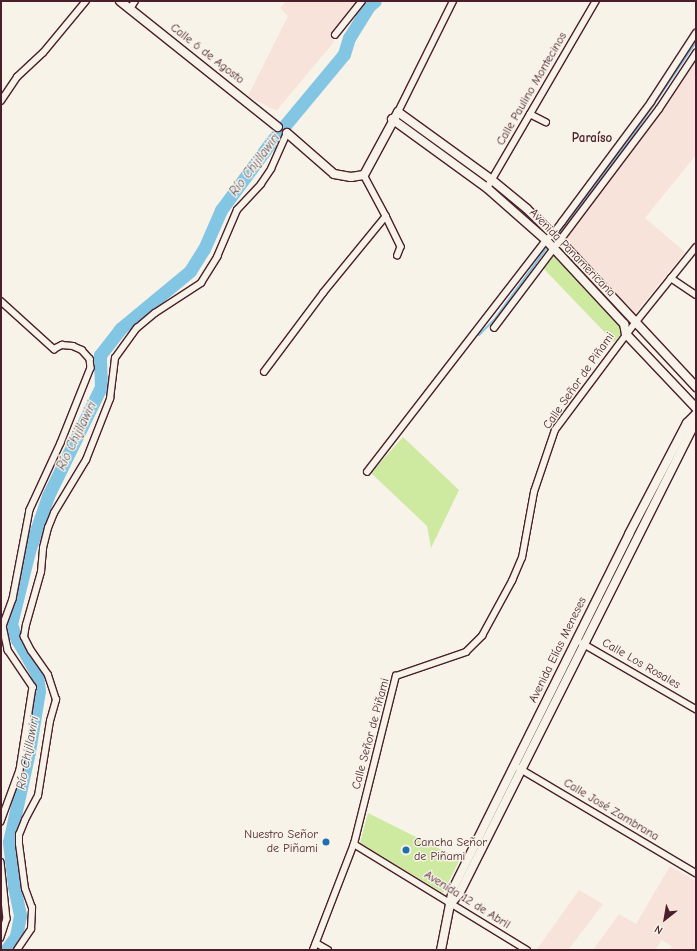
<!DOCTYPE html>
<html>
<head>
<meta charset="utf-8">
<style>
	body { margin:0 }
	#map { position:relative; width:697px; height:951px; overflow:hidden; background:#f7f3e8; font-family:"Comic Neue",sans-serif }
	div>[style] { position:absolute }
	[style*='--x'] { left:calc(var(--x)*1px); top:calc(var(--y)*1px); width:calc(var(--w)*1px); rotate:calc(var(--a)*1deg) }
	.built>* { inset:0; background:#f8e3da }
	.green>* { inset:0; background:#cee9a0 }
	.stream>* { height:2px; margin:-1px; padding:0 1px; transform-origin:1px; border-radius:1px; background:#83c6e4 }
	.river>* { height:13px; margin:-6.5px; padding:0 6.5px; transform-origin:6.5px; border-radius:6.5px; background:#83c6e4 }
	.roads { filter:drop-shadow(1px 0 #4a1f2b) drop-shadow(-1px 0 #4a1f2b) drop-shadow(0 1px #4a1f2b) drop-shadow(0 -1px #4a1f2b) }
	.minor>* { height:5.5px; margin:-2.75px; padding:0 2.75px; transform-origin:2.75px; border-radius:2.75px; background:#f7f3e8 }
	.secondary>* { height:8px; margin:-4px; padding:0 4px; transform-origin:4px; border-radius:4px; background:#f7f3e8 }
	.primary>* { height:8px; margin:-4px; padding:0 4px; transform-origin:4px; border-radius:4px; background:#f7f3e8 }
	.dots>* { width:11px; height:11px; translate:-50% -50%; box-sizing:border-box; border:2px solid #f7f3e8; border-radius:50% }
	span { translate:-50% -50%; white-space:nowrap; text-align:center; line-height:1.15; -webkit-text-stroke:3px #f7f3e8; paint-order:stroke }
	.street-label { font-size:12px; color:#4a1f2b }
	.poi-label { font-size:12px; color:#4a1f2b }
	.right { translate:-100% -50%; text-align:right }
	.left { translate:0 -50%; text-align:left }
	.neighbourhood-label { font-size:13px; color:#4a1f2b; font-weight:700 }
	.water-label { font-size:13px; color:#5b5162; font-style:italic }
	.frame { position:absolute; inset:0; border:2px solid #4a1f2b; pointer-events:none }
	.north { position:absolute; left:645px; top:899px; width:40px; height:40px; -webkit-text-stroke:3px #f7f3e8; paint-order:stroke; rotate:211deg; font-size:11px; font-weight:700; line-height:16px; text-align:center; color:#4a1f2b }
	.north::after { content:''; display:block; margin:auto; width:14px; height:18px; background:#4a1f2b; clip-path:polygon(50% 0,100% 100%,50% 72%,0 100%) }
</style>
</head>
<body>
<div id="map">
	<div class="built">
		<div style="clip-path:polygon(286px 1px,357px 1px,331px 36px,334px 42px,277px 110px,272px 109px,248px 96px,288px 16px,280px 8px)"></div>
		<div style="clip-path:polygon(696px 61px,696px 155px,645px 218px,685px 252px,634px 315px,565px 241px)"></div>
		<div style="clip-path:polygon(670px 866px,696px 881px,696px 950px,669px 950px,672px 946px,662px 940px,655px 950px,593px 950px,619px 914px,636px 924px)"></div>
		<div style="clip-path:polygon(579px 890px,603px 904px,568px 950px,537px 949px)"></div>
	</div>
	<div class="green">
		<div style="clip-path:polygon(554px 255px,620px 325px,622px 332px,614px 342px,544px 269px)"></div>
		<div style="clip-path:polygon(403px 437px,459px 490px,431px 548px,427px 526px,371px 473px)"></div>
		<div style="clip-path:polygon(368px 813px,460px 859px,443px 893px,360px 843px)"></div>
	</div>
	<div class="stream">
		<div style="--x:559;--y:233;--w:124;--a:-52.9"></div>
		<div style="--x:634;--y:134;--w:111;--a:-56"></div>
		<div style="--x:479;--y:335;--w:21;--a:-45"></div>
		<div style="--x:494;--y:320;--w:88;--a:-53.8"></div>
	</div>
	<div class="river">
		<div style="--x:6;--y:950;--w:17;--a:-54"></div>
		<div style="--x:16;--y:936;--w:21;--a:-79"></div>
		<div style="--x:20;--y:915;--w:30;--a:-102"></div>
		<div style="--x:14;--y:886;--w:44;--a:-96.5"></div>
		<div style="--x:9;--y:842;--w:92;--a:-77.5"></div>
		<div style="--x:29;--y:752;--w:62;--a:-80.7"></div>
		<div style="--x:39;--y:691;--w:17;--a:-97"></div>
		<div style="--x:37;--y:674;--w:39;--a:-120"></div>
		<div style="--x:17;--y:640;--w:17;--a:-111"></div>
		<div style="--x:11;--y:624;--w:75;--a:-76.1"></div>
		<div style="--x:29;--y:551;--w:58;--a:-70.9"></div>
		<div style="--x:48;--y:496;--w:121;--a:-64.1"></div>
		<div style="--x:101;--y:387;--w:32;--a:-92"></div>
		<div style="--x:100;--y:355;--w:33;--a:-52"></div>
		<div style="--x:120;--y:329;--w:91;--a:-39.6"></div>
		<div style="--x:190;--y:271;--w:26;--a:-58"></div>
		<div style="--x:204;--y:249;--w:43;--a:-66.4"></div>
		<div style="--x:221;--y:210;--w:84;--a:-53.7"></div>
		<div style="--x:271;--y:142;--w:114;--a:-50.3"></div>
		<div style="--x:344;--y:54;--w:17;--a:-73"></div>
		<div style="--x:349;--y:38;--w:39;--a:-58"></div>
		<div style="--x:370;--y:5;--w:6;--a:-39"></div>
	</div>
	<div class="roads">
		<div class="minor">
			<div style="--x:130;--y:9;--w:9;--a:-58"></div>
			<div style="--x:335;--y:35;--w:43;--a:-51.5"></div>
			<div style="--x:1;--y:101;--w:29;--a:-56"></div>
			<div style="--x:17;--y:77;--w:35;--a:-43"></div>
			<div style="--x:43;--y:53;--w:67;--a:-50.4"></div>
			<div style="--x:398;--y:112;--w:124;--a:-63.6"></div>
			<div style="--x:530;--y:114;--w:18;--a:27"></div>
			<div style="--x:364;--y:175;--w:47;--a:61.8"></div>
			<div style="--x:386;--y:216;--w:34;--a:64"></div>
			<div style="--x:401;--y:247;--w:9;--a:111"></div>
			<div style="--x:487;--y:188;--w:216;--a:-59.8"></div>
			<div style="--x:671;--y:278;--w:30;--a:34"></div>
			<div style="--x:1;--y:301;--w:72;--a:42.2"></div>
			<div style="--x:54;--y:349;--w:9;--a:-27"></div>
			<div style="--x:62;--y:345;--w:11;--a:5"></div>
			<div style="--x:73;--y:346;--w:10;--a:24"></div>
			<div style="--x:82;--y:350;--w:12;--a:48"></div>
			<div style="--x:90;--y:359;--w:9;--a:84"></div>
			<div style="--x:91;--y:368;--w:81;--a:111.8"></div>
			<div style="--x:61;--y:443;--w:74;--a:114.8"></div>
			<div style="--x:30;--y:510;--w:91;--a:100.8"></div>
			<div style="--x:13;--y:599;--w:29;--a:110"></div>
			<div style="--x:3;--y:626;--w:25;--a:78"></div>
			<div style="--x:8;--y:650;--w:45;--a:56"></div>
			<div style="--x:33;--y:687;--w:84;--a:98.9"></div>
			<div style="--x:20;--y:770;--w:55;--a:110.1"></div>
			<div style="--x:494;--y:328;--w:274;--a:-53"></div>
			<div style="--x:659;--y:109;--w:67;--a:-56.5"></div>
			<div style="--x:264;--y:372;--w:99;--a:-53.2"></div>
			<div style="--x:323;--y:293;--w:99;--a:-50.7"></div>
			<div style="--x:367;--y:472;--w:293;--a:-52.3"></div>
			<div style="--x:546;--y:240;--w:9;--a:-41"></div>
			<div style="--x:553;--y:234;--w:15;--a:-53"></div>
			<div style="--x:562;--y:222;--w:149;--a:-53.4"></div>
			<div style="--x:651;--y:102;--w:82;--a:-56.9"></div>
			<div style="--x:582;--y:643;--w:132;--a:30.1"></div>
			<div style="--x:519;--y:768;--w:206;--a:30.7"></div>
			<div style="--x:354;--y:844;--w:203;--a:31.5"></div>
			<div style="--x:1;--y:862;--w:57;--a:84"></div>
			<div style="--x:7;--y:919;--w:20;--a:108"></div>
			<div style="--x:316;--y:943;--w:14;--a:30"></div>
			<div style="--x:17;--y:950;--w:25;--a:-56"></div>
			<div style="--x:31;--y:929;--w:21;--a:-87"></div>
			<div style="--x:32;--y:908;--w:20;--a:-110"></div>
			<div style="--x:25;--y:889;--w:45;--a:-97.6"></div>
			<div style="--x:19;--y:844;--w:9;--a:-90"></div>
			<div style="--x:19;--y:835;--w:16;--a:-68"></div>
			<div style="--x:25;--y:820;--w:27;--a:-62"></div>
			<div style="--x:38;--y:796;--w:76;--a:-80.9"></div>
			<div style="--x:50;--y:721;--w:22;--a:-74"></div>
			<div style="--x:56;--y:700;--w:26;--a:-108"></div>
			<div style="--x:48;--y:675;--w:29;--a:-125"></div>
			<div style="--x:31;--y:651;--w:16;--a:-117"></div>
			<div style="--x:24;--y:637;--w:12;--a:-81"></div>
			<div style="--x:26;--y:625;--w:55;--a:-74.2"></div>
			<div style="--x:41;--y:572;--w:24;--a:-85"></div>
			<div style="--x:43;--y:548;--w:21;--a:-76"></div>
			<div style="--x:48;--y:528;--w:16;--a:-68"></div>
			<div style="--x:54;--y:513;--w:62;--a:-58.9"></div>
			<div style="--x:86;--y:460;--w:66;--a:-68.5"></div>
			<div style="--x:110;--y:399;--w:41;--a:-83"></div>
			<div style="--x:115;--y:358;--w:37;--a:-54"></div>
			<div style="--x:137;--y:328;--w:23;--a:-40"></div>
			<div style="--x:155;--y:313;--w:55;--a:-33.1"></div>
			<div style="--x:201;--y:283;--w:31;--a:-58"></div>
			<div style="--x:217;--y:257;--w:51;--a:-66.9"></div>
			<div style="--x:237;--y:210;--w:35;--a:-47"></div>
			<div style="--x:261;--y:184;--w:18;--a:-56"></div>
			<div style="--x:271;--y:169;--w:39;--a:-66"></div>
			<div style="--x:313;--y:950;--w:114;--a:-68.9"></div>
			<div style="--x:354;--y:844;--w:173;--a:-76"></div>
			<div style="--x:396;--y:676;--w:74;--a:-18.9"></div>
			<div style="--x:466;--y:652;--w:23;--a:-45"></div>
			<div style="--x:482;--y:636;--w:63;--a:-61.4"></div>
			<div style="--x:512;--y:581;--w:25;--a:-67"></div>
			<div style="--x:522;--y:558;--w:67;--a:-79.7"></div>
			<div style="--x:534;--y:492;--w:65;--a:-71.3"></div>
			<div style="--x:555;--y:430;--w:134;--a:-53.2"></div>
			<div style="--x:635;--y:323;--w:97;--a:-51.2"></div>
		</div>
		<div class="secondary">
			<div style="--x:120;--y:1;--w:202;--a:38.6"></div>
			<div style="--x:392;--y:119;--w:117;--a:36"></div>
			<div style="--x:487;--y:188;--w:79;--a:41.4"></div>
			<div style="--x:546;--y:240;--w:115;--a:47.1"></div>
			<div style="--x:624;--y:324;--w:10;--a:79"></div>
			<div style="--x:626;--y:334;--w:102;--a:46.6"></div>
			<div style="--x:287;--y:133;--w:62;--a:41.1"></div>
			<div style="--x:334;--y:174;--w:17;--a:10"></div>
			<div style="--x:351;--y:177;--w:13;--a:-9"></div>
			<div style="--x:364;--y:175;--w:72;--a:-61.6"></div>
			<div style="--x:398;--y:112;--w:116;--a:35.9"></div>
			<div style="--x:492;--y:180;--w:45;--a:39.6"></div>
			<div style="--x:527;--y:209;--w:46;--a:44.1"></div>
			<div style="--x:560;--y:241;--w:200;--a:47"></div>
		</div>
		<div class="primary">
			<div style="--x:452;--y:902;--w:11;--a:-49"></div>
			<div style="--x:459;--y:894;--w:529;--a:-63.39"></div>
			<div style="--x:441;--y:950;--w:62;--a:-78.9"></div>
			<div style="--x:453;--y:889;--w:396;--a:-63.6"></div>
			<div style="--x:629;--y:534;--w:125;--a:-62.4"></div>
			<div style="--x:687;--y:423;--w:13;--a:-45"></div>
		</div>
	</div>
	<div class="dots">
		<div style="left:326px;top:842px;background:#1f6fb2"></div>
		<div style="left:406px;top:850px;background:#1f6fb2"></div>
	</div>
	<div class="street-label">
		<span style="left:207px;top:54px;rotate:38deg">Calle 6 de Agosto</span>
		<span style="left:532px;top:89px;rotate:-60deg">Calle Paulino Montecinos</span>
		<span style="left:572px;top:253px;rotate:46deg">Avenida Panamericana</span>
		<span style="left:579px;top:381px;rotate:-55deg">Calle Señor de Piñami</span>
		<span style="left:558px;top:650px;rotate:-64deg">Avenida Elías Meneses</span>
		<span style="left:641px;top:664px;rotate:30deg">Calle Los Rosales</span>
		<span style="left:371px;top:734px;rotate:-75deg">Calle Señor de Piñami</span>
		<span style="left:611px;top:810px;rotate:31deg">Calle José Zambrana</span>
		<span style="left:467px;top:900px;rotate:32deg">Avenida 12 de Abril</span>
	</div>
	<div class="poi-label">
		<span class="right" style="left:318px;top:842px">Nuestro Señor<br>de Piñami</span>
		<span class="left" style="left:414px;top:850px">Cancha Señor<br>de Piñami</span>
	</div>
	<div class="neighbourhood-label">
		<span style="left:592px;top:138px">Paraíso</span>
	</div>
	<div class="water-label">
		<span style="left:255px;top:165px;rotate:-53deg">Río Chijllawiri</span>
		<span style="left:77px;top:436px;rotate:-64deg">Río Chijllawiri</span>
		<span style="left:28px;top:753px;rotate:-79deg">Río Chijllawiri</span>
	</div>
	<div class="frame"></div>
	<div class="north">N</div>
</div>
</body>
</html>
